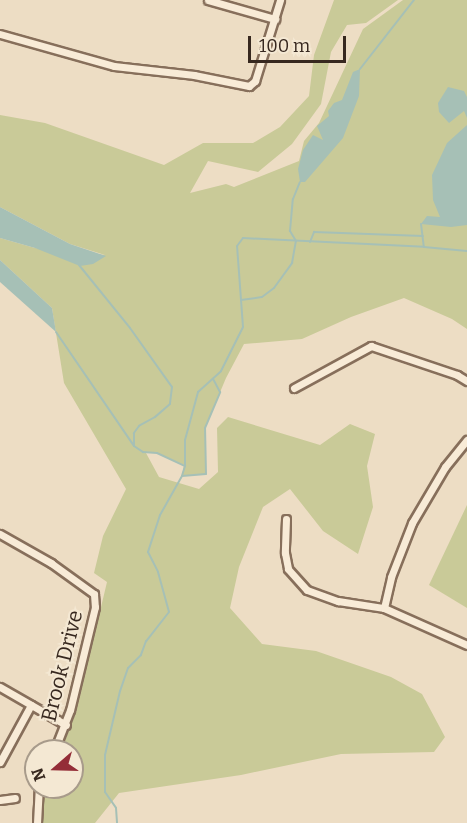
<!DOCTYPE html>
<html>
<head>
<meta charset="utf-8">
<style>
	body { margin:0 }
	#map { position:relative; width:467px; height:823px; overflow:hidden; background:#edddc4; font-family:Bitter,serif }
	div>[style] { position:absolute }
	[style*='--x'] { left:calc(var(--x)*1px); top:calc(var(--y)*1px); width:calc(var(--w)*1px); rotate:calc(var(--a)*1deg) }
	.green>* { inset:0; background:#c9ca98 }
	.water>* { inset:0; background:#a6c0b6 }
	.stream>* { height:2px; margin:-1px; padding:0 1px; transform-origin:1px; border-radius:1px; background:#a6c0b6 }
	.roads { filter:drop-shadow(2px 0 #876f5b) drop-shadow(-2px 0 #876f5b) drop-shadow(0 2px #876f5b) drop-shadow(0 -2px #876f5b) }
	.minor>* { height:7px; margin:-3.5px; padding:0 3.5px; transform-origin:3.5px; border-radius:3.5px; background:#f8ebd7 }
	span { translate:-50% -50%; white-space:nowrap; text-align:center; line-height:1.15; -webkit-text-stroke:4.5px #f4e8d3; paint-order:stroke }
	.street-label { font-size:21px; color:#37281f }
	.north { position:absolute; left:24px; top:739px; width:60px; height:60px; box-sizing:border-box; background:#f4e8d3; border:2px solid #a89b8b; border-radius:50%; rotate:250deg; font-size:16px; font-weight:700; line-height:24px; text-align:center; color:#37281f }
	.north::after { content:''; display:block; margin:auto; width:21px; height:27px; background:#942d37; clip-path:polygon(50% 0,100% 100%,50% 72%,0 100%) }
	.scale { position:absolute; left:248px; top:36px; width:98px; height:27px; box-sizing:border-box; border:3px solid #37281f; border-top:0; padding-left:8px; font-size:18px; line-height:21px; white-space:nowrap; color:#37281f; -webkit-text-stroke:4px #f4e8d3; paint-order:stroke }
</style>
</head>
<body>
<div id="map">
	<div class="green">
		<div style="clip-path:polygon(334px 0,398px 0,366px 23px,347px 25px,331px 52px,321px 104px,292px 144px,258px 172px,208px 161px,190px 193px,226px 184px,234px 187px,299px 161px,304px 141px,319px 123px,363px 29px,403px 0,467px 0,467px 329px,452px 319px,404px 298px,351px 317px,302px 339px,244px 344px,226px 378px,205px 428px,206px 474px,182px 476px,184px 465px,157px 453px,146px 453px,159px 477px,199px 489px,218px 472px,217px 428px,228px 417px,320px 445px,350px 424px,375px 434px,367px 466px,373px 507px,358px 554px,323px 531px,290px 489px,263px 507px,239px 567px,230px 608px,262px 644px,316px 651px,391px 677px,422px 694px,445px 737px,434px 752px,341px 754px,241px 775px,119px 793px,95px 823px,43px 823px,41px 810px,45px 787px,72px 787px,72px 751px,61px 751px,76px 712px,107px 582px,94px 573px,103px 536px,126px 489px,64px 383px,52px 308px,0 260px,0 238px,35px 248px,105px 255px,70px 244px,0 207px,0 115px,45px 123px,164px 165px,203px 143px,253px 143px,280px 127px,309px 96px,314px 55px)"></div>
		<div style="clip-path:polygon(467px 505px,467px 608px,429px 585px)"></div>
	</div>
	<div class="water">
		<div style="clip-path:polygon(360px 69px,359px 96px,343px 138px,305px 182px,300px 182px,298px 169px,303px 150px,313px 135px,323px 140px,317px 126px,329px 116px,328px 111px,334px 103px,342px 100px,353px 72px)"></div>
		<div style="clip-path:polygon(448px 87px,464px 91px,467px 97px,467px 118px,464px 111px,449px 123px,439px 112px,438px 103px)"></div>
		<div style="clip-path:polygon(467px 125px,467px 225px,451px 227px,421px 224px,427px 216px,440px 217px,433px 200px,432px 175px,447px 143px)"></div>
		<div style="clip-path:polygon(0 207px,70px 244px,106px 256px,93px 264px,80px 266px,35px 248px,0 238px)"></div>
		<div style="clip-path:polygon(0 260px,52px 308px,56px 332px,0 282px)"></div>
	</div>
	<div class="stream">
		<div style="--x:360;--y:69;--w:88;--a:-52"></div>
		<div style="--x:421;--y:224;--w:23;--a:83"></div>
		<div style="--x:310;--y:242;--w:11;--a:-68"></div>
		<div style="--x:314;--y:232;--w:109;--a:2.1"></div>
		<div style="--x:79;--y:265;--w:81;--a:51"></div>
		<div style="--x:130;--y:328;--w:72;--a:54.6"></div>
		<div style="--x:172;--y:387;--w:17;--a:97"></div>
		<div style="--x:170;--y:404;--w:20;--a:139"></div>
		<div style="--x:155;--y:417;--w:18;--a:151"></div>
		<div style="--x:139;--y:426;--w:9;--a:126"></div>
		<div style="--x:134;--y:433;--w:13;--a:90"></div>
		<div style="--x:134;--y:446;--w:11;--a:34"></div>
		<div style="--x:143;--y:452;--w:14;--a:4"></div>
		<div style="--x:157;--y:453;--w:31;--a:25"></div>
		<div style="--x:185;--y:466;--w:10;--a:107"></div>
		<div style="--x:182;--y:476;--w:45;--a:119.4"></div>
		<div style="--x:160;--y:515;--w:39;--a:108"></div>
		<div style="--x:148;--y:552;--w:22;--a:63"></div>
		<div style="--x:158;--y:572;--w:41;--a:74.6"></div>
		<div style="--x:169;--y:612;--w:37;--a:128"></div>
		<div style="--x:146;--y:641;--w:15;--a:110"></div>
		<div style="--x:141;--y:655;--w:18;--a:135"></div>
		<div style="--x:128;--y:668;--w:24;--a:109"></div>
		<div style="--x:120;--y:691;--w:66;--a:103.2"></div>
		<div style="--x:105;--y:755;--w:37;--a:90"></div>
		<div style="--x:105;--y:792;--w:19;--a:55"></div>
		<div style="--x:116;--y:808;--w:15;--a:86"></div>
		<div style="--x:241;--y:300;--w:21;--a:-8"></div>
		<div style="--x:262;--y:297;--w:15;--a:-37"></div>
		<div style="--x:274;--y:288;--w:31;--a:-54"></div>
		<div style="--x:292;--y:263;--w:22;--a:-80"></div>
		<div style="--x:296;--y:241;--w:12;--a:-121"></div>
		<div style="--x:290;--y:231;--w:32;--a:-85"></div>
		<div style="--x:293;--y:199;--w:18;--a:-68"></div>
		<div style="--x:56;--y:332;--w:138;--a:55.6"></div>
		<div style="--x:185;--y:466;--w:26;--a:-90"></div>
		<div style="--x:185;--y:440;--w:50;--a:-74.8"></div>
		<div style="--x:198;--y:392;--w:31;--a:-42"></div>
		<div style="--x:221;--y:371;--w:49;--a:-63.4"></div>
		<div style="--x:243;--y:327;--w:81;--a:-94.2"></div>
		<div style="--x:237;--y:246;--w:10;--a:-53"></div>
		<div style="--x:243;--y:238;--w:181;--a:2.8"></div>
		<div style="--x:424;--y:247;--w:43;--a:5.3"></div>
		<div style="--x:182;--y:476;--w:24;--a:-5"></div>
		<div style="--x:206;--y:474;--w:46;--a:-91.2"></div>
		<div style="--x:205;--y:428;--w:39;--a:-67"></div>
		<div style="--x:220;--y:392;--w:15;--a:-118"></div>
	</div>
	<div class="roads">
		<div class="minor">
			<div style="--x:208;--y:0;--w:70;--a:15.8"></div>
			<div style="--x:0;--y:34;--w:118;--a:15.7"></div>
			<div style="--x:114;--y:66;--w:81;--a:6.4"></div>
			<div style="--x:194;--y:75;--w:56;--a:11.3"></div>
			<div style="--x:249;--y:86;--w:8;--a:-40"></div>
			<div style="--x:255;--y:81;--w:85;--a:-72.8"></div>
			<div style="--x:294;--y:388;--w:88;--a:-28.6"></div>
			<div style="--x:371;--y:346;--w:91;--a:18.6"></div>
			<div style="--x:457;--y:375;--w:12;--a:31"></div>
			<div style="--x:286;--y:519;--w:34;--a:92"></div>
			<div style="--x:285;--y:553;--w:16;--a:79"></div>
			<div style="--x:288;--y:569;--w:28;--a:48"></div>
			<div style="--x:307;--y:590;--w:33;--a:20"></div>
			<div style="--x:338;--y:601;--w:47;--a:8.7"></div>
			<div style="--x:384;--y:608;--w:91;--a:24"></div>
			<div style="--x:0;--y:534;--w:59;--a:29.6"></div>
			<div style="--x:51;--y:563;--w:53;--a:35.8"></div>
			<div style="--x:94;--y:594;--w:13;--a:86"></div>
			<div style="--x:95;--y:607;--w:106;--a:103.6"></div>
			<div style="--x:70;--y:710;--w:44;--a:111.3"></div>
			<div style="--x:384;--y:608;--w:32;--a:-77"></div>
			<div style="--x:391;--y:577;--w:58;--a:-68.7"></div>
			<div style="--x:412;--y:523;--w:65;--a:-59.5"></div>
			<div style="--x:445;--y:467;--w:35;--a:-51"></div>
			<div style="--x:0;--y:687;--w:76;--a:29.9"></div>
			<div style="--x:0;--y:762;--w:65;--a:-61.5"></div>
			<div style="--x:0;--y:800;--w:15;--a:-8"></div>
			<div style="--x:37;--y:823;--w:36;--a:-87"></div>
		</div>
	</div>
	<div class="street-label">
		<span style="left:62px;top:666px;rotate:-76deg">Brook Drive</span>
	</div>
	<div class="north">N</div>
	<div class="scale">100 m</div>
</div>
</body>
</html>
